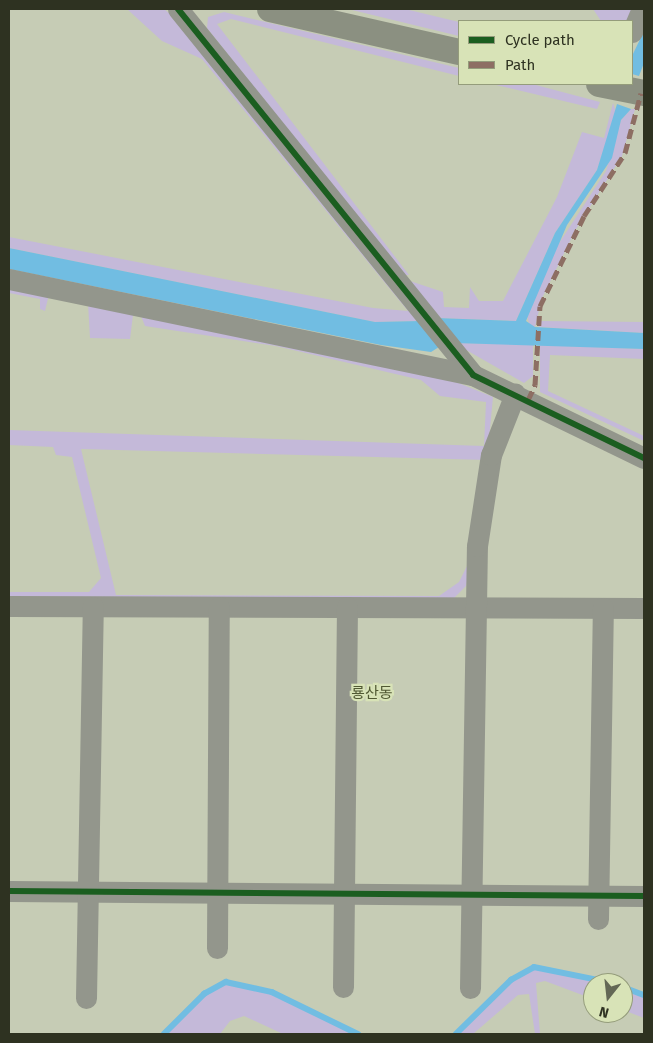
<!DOCTYPE html>
<html>
<head>
<meta charset="utf-8">
<style>
	body { margin:0 }
	#map { position:relative; width:653px; height:1043px; overflow:hidden; background:#c6ccb5; font-family:"Fira Sans","Noto Sans KR",sans-serif }
	div>[style] { position:absolute }
	[style*='--x'] { left:calc(var(--x)*1px); top:calc(var(--y)*1px); width:calc(var(--w)*1px); rotate:calc(var(--a)*1deg) }
	.green>* { inset:0; background:#c4b9d9 }
	.water>* { inset:0; background:#71bde2 }
	.stream>* { height:5.5px; margin:-2.75px; padding:0 2.75px; transform-origin:2.75px; border-radius:2.75px; background:#71bde2 }
	.minor>* { height:21px; margin:-10.5px; padding:0 10.5px; transform-origin:10.5px; border-radius:10.5px; background:#93968c }
	.major>* { height:26px; margin:-13px; padding:0 13px; transform-origin:13px; border-radius:13px; background:#8b9081 }
	.quiet>* { height:5px; margin-top:-2.5px; transform-origin:0; background:repeating-linear-gradient(90deg,#8d6e63 0 10px,transparent 0 15px) }
	.cycleway>* { height:6px; margin:-3px; padding:0 3px; transform-origin:3px; border-radius:3px; background:#1b5e20 }
	span { translate:-50% -50%; white-space:nowrap; text-align:center; line-height:1.15; -webkit-text-stroke:4.5px #d8e3b7; paint-order:stroke }
	.quarter-label { font-size:15px; color:#515933 }
	.frame { position:absolute; inset:0; border:10px solid #2e3221; pointer-events:none }
	.legend { position:absolute; left:458px; top:20px; width:175px; height:65px; box-sizing:border-box; background:#d8e3b7; border:1px solid #949c7b; margin:0; padding:6px 9px; list-style:none; font-size:15px; color:#2e3221 }
	.legend li { display:flex; align-items:center; gap:10px; height:25px }
	.legend b { width:25px; border:1px solid #949c7b }
	.north { position:absolute; left:583px; top:973px; width:50px; height:50px; box-sizing:border-box; background:#d8e3b7; border:1px solid #949c7b; border-radius:50%; rotate:196deg; font-size:14px; font-weight:700; line-height:20px; text-align:center; color:#2e3221 }
	.north::after { content:''; display:block; margin:auto; width:18px; height:22px; background:#636855; clip-path:polygon(50% 0,100% 100%,50% 72%,0 100%) }
</style>
</head>
<body>
<div id="map">
	<div class="green">
		<div style="clip-path:polygon(127px 9px,164px 9px,176px 19px,421px 321px,375px 322px,9px 248px,9px 237px,373px 308px,408px 311px,202px 59px,162px 41px)"></div>
		<div style="clip-path:polygon(348px 9px,405px 9px,459px 22px,459px 36px)"></div>
		<div style="clip-path:polygon(593px 9px,606px 10px,636px 9px,630px 21px,601px 21px)"></div>
		<div style="clip-path:polygon(224px 12px,459px 68px,459px 76px,231px 19px,217px 24px,409px 275px,403px 275px,207px 28px,208px 17px)"></div>
		<div style="clip-path:polygon(492px 84px,532px 84px,600px 102px,597px 109px)"></div>
		<div style="clip-path:polygon(613px 103px,616px 112px,597px 170px,555px 233px,516px 321px,436px 318px,407px 280px,443px 292px,444px 307px,469px 308px,470px 287px,479px 301px,503px 301px,557px 197px,582px 132px,604px 138px)"></div>
		<div style="clip-path:polygon(631px 109px,635px 109px,622px 156px,576px 229px,542px 298px,535px 327px,530px 326px,527px 316px,556px 248px,606px 171px,621px 120px)"></div>
		<div style="clip-path:polygon(9px 284px,50px 290px,45px 311px,40px 309px,40px 299px,9px 293px)"></div>
		<div style="clip-path:polygon(88px 303px,419px 367px,493px 397px,487px 460px,81px 449px,116px 595px,439px 596px,459px 582px,475px 550px,466px 586px,453px 599px,9px 600px,9px 592px,89px 592px,101px 578px,72px 457px,56px 455px,53px 447px,9px 445px,9px 430px,484px 446px,486px 402px,440px 396px,421px 380px,276px 346px,145px 326px,141px 316px,133px 315px,130px 339px,90px 338px)"></div>
		<div style="clip-path:polygon(539px 321px,644px 322px,644px 333px,539px 327px)"></div>
		<div style="clip-path:polygon(454px 343px,533px 344px,533px 376px,524px 383px)"></div>
		<div style="clip-path:polygon(540px 345px,644px 349px,644px 359px,550px 355px,548px 391px,644px 436px,644px 441px,540px 392px)"></div>
		<div style="clip-path:polygon(535px 968px,610px 983px,593px 983px,593px 999px,545px 981px,536px 983px,540px 1034px,535px 1034px,529px 994px,518px 995px,473px 1034px,458px 1034px,512px 981px)"></div>
		<div style="clip-path:polygon(226px 984px,271px 993px,355px 1034px,283px 1034px,244px 1016px,230px 1021px,220px 1034px,166px 1034px,205px 995px)"></div>
		<div style="clip-path:polygon(623px 988px,644px 997px,644px 1018px,623px 1010px)"></div>
	</div>
	<div class="water">
		<div style="clip-path:polygon(644px 31px,644px 63px,639px 76px,632px 74px,632px 56px)"></div>
		<div style="clip-path:polygon(617px 104px,631px 109px,621px 120px,612px 158px,567px 225px,526px 321px,535px 327px,644px 333px,644px 349px,454px 343px,436px 318px,516px 321px,555px 233px,597px 170px)"></div>
		<div style="clip-path:polygon(9px 248px,375px 322px,421px 321px,439px 347px,431px 352px,381px 345px,9px 269px)"></div>
	</div>
	<div class="stream">
		<div style="--x:623;--y:987;--w:22;--a:21"></div>
		<div style="--x:164;--y:1034;--w:57;--a:-45"></div>
		<div style="--x:204;--y:994;--w:25;--a:-29"></div>
		<div style="--x:226;--y:982;--w:47;--a:12.3"></div>
		<div style="--x:272;--y:992;--w:96;--a:26"></div>
		<div style="--x:456;--y:1034;--w:77;--a:-44.5"></div>
		<div style="--x:511;--y:980;--w:26;--a:-29"></div>
		<div style="--x:534;--y:967;--w:81;--a:11.4"></div>
	</div>
	<div class="minor">
		<div style="--x:178;--y:9;--w:470;--a:51.1"></div>
		<div style="--x:473;--y:375;--w:190;--a:25.9"></div>
		<div style="--x:632;--y:32;--w:25;--a:-67"></div>
		<div style="--x:9;--y:279;--w:474;--a:11.7"></div>
		<div style="--x:9;--y:606;--w:635;--a:0.18"></div>
		<div style="--x:9;--y:891;--w:635;--a:0.45"></div>
		<div style="--x:598;--y:919;--w:311;--a:-89.1"></div>
		<div style="--x:217;--y:948;--w:341;--a:-89.7"></div>
		<div style="--x:343;--y:987;--w:380;--a:-89.4"></div>
		<div style="--x:470;--y:988;--w:442;--a:-89.1"></div>
		<div style="--x:477;--y:546;--w:92;--a:-81.3"></div>
		<div style="--x:491;--y:455;--w:66;--a:-68.5"></div>
		<div style="--x:86;--y:998;--w:391;--a:-89"></div>
	</div>
	<div class="major">
		<div style="--x:270;--y:9;--w:194;--a:12.8"></div>
		<div style="--x:599;--y:84;--w:46;--a:11.3"></div>
	</div>
	<div class="quiet">
		<div style="--x:528;--y:400;--w:17;--a:-65"></div>
		<div style="--x:535;--y:385;--w:79;--a:-86.4"></div>
		<div style="--x:540;--y:306;--w:100;--a:-63.9"></div>
		<div style="--x:584;--y:216;--w:75;--a:-56.9"></div>
		<div style="--x:625;--y:153;--w:62;--a:-75.1"></div>
	</div>
	<div class="cycleway">
		<div style="--x:178;--y:9;--w:470;--a:51.1"></div>
		<div style="--x:473;--y:375;--w:190;--a:25.9"></div>
		<div style="--x:9;--y:891;--w:635;--a:0.45"></div>
	</div>
	<div class="quarter-label">
		<span style="left:372px;top:694px">룡산동</span>
	</div>
	<div class="frame"></div>
	<ul class="legend">
	<li><b style="height:6px;background:#1b5e20"></b>Cycle path</li>
	<li><b style="height:6px;background:#8d6e63"></b>Path</li>
	</ul>
	<div class="north">N</div>
</div>
</body>
</html>
